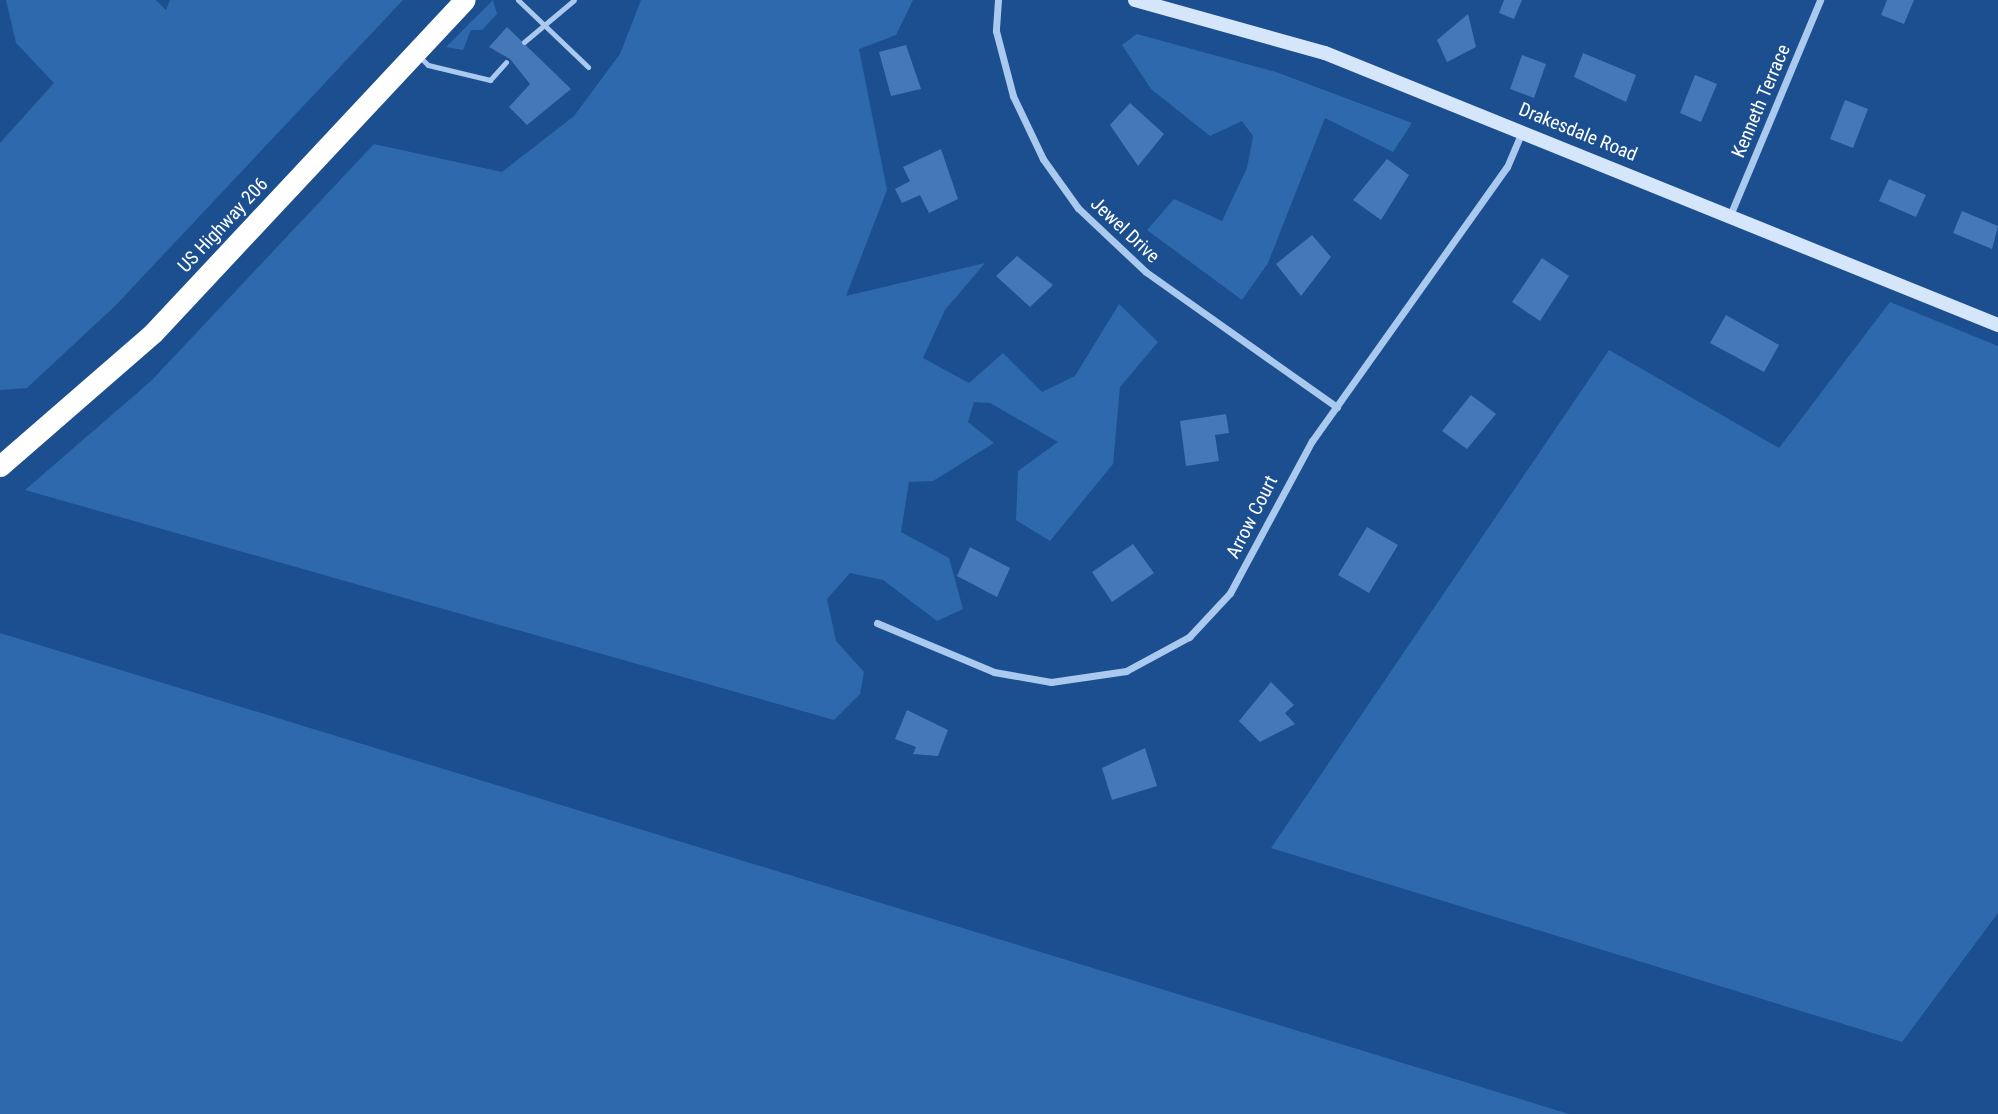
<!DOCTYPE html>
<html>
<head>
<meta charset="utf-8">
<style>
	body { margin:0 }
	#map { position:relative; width:1998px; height:1114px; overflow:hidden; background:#1b4f8f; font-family:"Roboto Condensed",sans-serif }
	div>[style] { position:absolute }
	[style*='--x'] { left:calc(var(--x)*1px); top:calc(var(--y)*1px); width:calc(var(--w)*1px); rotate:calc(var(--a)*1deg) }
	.green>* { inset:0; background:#2e69ad }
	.building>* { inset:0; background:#4478b7 }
	.lane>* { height:5px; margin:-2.5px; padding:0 2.5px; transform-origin:2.5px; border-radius:2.5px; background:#a9c9ee }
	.street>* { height:7px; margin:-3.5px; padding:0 3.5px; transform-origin:3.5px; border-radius:3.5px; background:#a9c9ee }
	.secondary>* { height:14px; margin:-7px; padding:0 7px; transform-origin:7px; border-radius:7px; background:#d6e6fa }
	.highway>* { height:21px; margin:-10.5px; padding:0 10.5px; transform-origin:10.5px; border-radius:10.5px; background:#fff }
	span { translate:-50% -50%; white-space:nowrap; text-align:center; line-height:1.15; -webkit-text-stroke:5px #1b4f8f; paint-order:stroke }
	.street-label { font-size:19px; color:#fff }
</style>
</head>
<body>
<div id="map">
	<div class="green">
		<div style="clip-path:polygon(6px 0,156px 0,166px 10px,170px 0,403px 0,116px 305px,27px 388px,0 390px,0 143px,54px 83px,16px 43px)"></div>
		<div style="clip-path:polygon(493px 0,497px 14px,482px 30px,471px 30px,463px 50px,446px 47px)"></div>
		<div style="clip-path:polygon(641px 0,913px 0,896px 35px,859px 49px,887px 190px,846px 296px,985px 263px,945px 310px,923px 358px,969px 383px,1003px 353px,1042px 392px,1075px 376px,1119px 304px,1158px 342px,1120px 387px,1113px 464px,1050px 541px,1016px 520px,1018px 471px,1058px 442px,990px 403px,974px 402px,968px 422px,994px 443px,933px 481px,909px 482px,901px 532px,949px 558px,963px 609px,937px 621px,883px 580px,850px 573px,827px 599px,836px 641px,864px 672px,860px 694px,834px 720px,25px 490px,151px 381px,374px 144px,502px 172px,574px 116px,620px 54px)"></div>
		<div style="clip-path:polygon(1137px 34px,1276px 72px,1412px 123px,1393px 152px,1325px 118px,1268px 263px,1242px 300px,1147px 230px,1174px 199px,1222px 221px,1247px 168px,1253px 136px,1242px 121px,1210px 136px,1151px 89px,1122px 45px)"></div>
		<div style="clip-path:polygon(1890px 302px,1998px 346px,1998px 913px,1902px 1042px,1271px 848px,1609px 350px,1779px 448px)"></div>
		<div style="clip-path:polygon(0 633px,1569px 1114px,0 1114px)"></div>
	</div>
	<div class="building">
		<div style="clip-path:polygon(1504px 0,1522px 0,1514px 19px,1499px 13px)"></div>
		<div style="clip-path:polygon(1887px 0,1914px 0,1904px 24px,1881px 15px)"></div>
		<div style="clip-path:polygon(1468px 14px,1476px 47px,1447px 62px,1437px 40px)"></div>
		<div style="clip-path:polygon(507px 27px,571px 89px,527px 125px,509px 107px,530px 84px,510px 59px,489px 47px)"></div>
		<div style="clip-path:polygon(906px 45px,921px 89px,891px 96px,879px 52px)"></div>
		<div style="clip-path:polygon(1583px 53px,1636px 75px,1626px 102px,1574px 77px)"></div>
		<div style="clip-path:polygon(1522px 55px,1546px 64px,1534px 98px,1510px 89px)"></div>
		<div style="clip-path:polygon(1695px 75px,1717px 84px,1701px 122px,1680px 113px)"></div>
		<div style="clip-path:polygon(1845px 100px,1868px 109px,1853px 148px,1830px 139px)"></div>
		<div style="clip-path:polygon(1130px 103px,1164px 134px,1138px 166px,1110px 125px)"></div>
		<div style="clip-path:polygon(941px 149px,958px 199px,929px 213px,920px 195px,902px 203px,895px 189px,910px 181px,903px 167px)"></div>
		<div style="clip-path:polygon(1387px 159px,1409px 175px,1381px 220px,1353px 200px)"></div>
		<div style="clip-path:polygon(1889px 179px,1926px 195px,1916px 217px,1879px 201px)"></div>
		<div style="clip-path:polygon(1962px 211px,1998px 226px,1992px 249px,1953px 233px)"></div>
		<div style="clip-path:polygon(1312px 235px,1331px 257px,1301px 296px,1276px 264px)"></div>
		<div style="clip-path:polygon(1017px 256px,1053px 285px,1030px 307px,996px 276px)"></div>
		<div style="clip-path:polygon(1542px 258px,1569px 276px,1540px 321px,1512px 302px)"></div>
		<div style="clip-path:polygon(1726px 315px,1779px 345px,1764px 372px,1710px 343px)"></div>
		<div style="clip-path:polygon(1471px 395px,1496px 414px,1467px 449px,1442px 431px)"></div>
		<div style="clip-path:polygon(1226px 414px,1229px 433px,1215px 435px,1219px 461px,1186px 466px,1180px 421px)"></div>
		<div style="clip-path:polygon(1367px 527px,1398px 545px,1369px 593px,1338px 575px)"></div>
		<div style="clip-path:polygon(1133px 544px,1154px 573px,1112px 602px,1092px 572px)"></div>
		<div style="clip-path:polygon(970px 547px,1010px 568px,997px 597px,957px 576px)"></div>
		<div style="clip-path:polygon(1271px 682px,1294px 705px,1285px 713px,1295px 724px,1260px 742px,1239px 721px)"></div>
		<div style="clip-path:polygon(907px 710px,948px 730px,938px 756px,913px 754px,916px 747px,895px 739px)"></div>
		<div style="clip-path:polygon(1145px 748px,1157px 786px,1112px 800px,1102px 768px)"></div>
	</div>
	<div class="lane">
		<div style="--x:518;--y:0;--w:97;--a:43.7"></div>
		<div style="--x:524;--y:42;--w:65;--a:-40"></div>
		<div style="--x:418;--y:55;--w:14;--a:45"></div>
		<div style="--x:428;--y:65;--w:64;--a:13.6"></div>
		<div style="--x:490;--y:80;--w:24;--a:-48"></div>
	</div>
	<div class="street">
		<div style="--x:998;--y:0;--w:31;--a:94"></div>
		<div style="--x:996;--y:31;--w:67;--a:75.3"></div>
		<div style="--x:1013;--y:96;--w:70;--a:64.5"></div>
		<div style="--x:1043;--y:159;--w:60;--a:54.5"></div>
		<div style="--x:1078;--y:208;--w:93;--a:43.3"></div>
		<div style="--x:1146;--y:272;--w:234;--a:35.3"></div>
		<div style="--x:1731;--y:213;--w:231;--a:-67.3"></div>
		<div style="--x:877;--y:623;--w:127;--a:22.7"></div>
		<div style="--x:994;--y:672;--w:58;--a:10"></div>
		<div style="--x:1051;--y:682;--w:76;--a:-8.3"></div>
		<div style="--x:1126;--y:671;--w:72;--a:-28.4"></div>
		<div style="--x:1189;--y:637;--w:60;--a:-47"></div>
		<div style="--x:1230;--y:593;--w:173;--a:-61.7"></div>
		<div style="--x:1312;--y:441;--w:336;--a:-54.6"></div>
		<div style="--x:1507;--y:167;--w:39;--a:-67"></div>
	</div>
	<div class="secondary">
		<div style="--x:1135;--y:0;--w:197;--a:15.6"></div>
		<div style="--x:1325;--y:53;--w:726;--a:22.01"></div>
	</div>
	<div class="highway">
		<div style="--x:0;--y:466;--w:203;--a:-41"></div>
		<div style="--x:153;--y:333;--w:456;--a:-46.9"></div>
	</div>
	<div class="street-label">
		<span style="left:1761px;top:101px;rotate:-67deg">Kenneth Terrace</span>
		<span style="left:1578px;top:132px;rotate:22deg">Drakesdale Road</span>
		<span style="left:223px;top:225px;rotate:-47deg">US Highway 206</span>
		<span style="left:1125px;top:230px;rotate:43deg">Jewel Drive</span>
		<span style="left:1252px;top:517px;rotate:-63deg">Arrow Court</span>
	</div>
</div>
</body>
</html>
